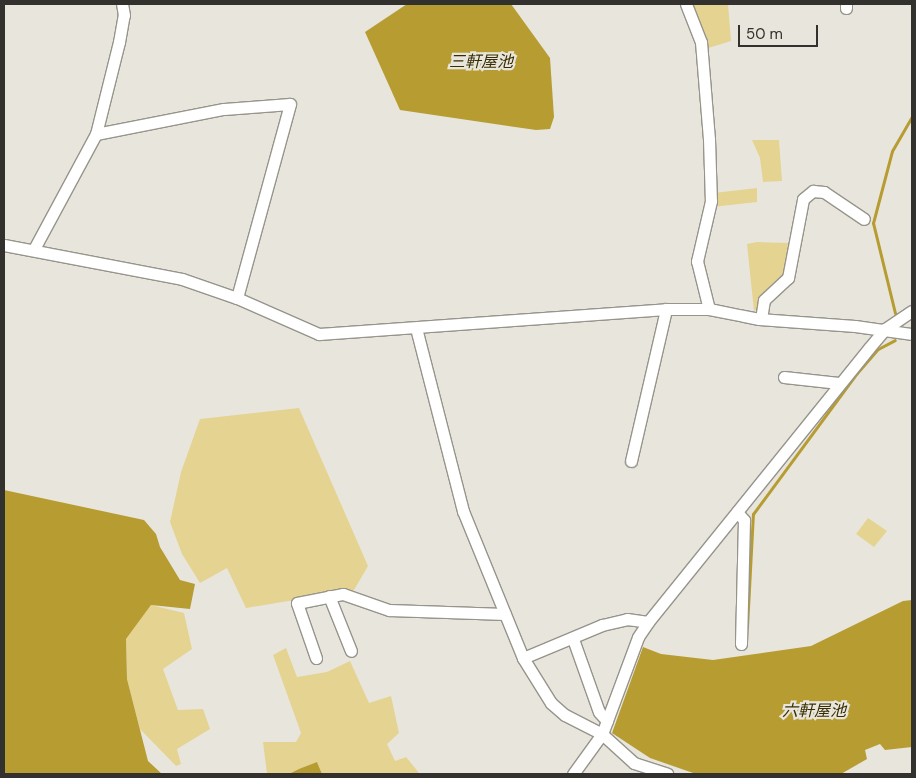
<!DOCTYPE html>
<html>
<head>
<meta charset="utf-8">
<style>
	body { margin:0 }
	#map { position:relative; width:916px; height:778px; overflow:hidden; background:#e8e6dc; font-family:"DM Sans","Noto Sans JP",sans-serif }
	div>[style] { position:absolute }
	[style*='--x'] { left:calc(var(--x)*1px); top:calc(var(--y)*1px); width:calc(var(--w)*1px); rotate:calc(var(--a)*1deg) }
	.green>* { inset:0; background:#e5d391 }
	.water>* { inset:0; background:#b79c32 }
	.stream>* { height:3px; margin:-1.5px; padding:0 1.5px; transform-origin:1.5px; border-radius:1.5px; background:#b79c32 }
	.roads { filter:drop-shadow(1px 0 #96948b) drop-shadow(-1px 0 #96948b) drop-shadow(0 1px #96948b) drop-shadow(0 -1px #96948b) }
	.street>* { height:11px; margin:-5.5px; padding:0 5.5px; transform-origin:5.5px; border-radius:5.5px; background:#fff }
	span { translate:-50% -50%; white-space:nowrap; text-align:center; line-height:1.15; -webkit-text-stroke:4.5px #e8e6dc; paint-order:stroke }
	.water-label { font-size:16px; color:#382d00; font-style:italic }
	.frame { position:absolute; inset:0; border:5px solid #32312d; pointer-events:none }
	.scale { position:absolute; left:738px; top:25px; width:80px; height:22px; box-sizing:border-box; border:2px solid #32312d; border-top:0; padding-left:6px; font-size:15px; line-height:18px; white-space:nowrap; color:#32312d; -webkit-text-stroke:4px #e8e6dc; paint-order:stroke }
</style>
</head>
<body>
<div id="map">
	<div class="green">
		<div style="clip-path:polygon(690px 4px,728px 4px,731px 41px,705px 49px)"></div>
		<div style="clip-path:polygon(752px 140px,779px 140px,782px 181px,763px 182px,760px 158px)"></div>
		<div style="clip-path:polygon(757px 188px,757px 202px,712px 207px,714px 193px)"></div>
		<div style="clip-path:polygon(757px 242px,790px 243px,788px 273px,760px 308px,754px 311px,747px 244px)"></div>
		<div style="clip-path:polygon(299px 408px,368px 566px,354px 590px,246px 608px,227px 568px,200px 583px,182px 554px,170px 522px,181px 472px,200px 419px)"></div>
		<div style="clip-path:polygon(868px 518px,887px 531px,874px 547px,856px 534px)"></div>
		<div style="clip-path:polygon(151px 605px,184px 613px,192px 649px,163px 669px,178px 710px,203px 709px,210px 729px,177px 749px,181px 764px,176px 766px,140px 729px,127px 679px,126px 639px)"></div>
		<div style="clip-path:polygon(286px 648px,297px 677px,327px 672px,350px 661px,369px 703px,391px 696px,399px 733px,387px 744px,395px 761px,406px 757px,420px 774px,322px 774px,317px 762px,289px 774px,267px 774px,263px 742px,296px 742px,301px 733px,273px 655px)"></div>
	</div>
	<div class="water">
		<div style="clip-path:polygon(407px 4px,511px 4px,550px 58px,554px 117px,550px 129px,536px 130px,400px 110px,365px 32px)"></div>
		<div style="clip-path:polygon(4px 490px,144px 520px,156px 534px,160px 547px,180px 580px,195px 584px,190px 609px,151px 605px,126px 639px,127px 679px,148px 761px,162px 774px,4px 774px)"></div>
		<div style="clip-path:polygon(912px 600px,912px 747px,885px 750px,880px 744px,865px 750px,867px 759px,841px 774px,696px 774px,650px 758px,612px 733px,643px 647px,661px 654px,713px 660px,811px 646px,903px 601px)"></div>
		<div style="clip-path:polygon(317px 762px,322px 774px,289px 774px,299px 769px)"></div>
	</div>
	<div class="stream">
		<div style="--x:895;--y:313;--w:93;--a:-103.7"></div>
		<div style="--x:873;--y:223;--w:74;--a:-75.2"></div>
		<div style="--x:892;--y:151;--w:39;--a:-60"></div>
		<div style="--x:747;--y:627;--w:113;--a:-87"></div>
		<div style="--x:753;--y:514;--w:175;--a:-53.6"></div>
		<div style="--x:857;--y:373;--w:32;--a:-49"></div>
		<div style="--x:878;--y:349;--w:19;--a:-28"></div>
	</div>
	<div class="roads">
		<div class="street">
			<div style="--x:686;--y:4;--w:41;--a:68.5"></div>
			<div style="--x:701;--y:42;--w:97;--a:85.3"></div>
			<div style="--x:709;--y:139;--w:62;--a:88.2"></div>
			<div style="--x:711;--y:201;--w:62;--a:103.1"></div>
			<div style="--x:697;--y:261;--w:49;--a:76"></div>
			<div style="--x:846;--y:4;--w:4;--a:90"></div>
			<div style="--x:96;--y:134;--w:130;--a:-11.1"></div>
			<div style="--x:224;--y:109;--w:66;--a:-4.3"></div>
			<div style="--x:290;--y:104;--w:201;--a:105.3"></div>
			<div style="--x:4;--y:245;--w:181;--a:10.8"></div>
			<div style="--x:182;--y:279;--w:58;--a:19.1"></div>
			<div style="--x:237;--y:298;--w:90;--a:23.7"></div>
			<div style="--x:319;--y:334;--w:348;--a:-4.1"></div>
			<div style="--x:666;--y:309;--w:43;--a:0"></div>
			<div style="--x:709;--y:309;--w:51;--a:11.3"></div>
			<div style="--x:759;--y:319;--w:96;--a:4.2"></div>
			<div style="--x:855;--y:326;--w:58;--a:8"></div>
			<div style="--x:34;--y:249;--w:131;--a:-61.7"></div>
			<div style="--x:96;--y:134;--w:95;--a:-76"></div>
			<div style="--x:119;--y:42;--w:27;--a:-80"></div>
			<div style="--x:124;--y:15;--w:11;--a:-100"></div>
			<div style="--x:761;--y:319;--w:19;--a:-81"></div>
			<div style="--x:764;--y:300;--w:33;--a:-43"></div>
			<div style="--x:788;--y:278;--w:80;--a:-79.2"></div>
			<div style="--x:803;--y:199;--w:13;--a:-39"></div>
			<div style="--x:813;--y:191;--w:11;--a:5"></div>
			<div style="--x:824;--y:192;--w:48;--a:34"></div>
			<div style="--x:416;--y:328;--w:189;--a:75.6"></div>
			<div style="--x:463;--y:511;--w:159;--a:67.8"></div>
			<div style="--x:523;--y:658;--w:53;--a:58.1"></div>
			<div style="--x:551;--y:703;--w:18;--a:41"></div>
			<div style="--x:565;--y:715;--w:42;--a:27.2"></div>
			<div style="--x:602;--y:734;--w:43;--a:42.2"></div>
			<div style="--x:634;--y:763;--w:35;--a:18"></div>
			<div style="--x:784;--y:377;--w:55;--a:6.2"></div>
			<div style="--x:631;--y:461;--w:156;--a:-77"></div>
			<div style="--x:737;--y:512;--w:11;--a:49"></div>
			<div style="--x:744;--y:520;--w:124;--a:91.4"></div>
			<div style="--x:329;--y:596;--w:59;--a:68.2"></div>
			<div style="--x:573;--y:639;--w:77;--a:70.4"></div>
			<div style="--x:599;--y:712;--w:12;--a:48"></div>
			<div style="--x:316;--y:658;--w:58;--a:-109.1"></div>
			<div style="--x:297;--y:603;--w:47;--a:-11.1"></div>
			<div style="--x:343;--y:594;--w:49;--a:19.2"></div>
			<div style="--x:389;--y:610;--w:116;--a:2"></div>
			<div style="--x:523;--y:658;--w:86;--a:-22.7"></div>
			<div style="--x:602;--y:625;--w:26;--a:-13"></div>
			<div style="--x:627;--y:619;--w:21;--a:8"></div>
			<div style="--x:573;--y:774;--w:49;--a:-54.1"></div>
			<div style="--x:602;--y:734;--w:103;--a:-69.6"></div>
			<div style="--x:638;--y:637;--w:18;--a:-56"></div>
			<div style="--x:648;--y:622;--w:352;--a:-51.1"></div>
			<div style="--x:869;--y:348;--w:25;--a:-50"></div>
			<div style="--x:885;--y:329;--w:32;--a:-34"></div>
		</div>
	</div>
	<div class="water-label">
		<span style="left:481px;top:62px">三軒屋池</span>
		<span style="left:814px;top:711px">六軒屋池</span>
	</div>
	<div class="frame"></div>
	<div class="scale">50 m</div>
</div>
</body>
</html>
